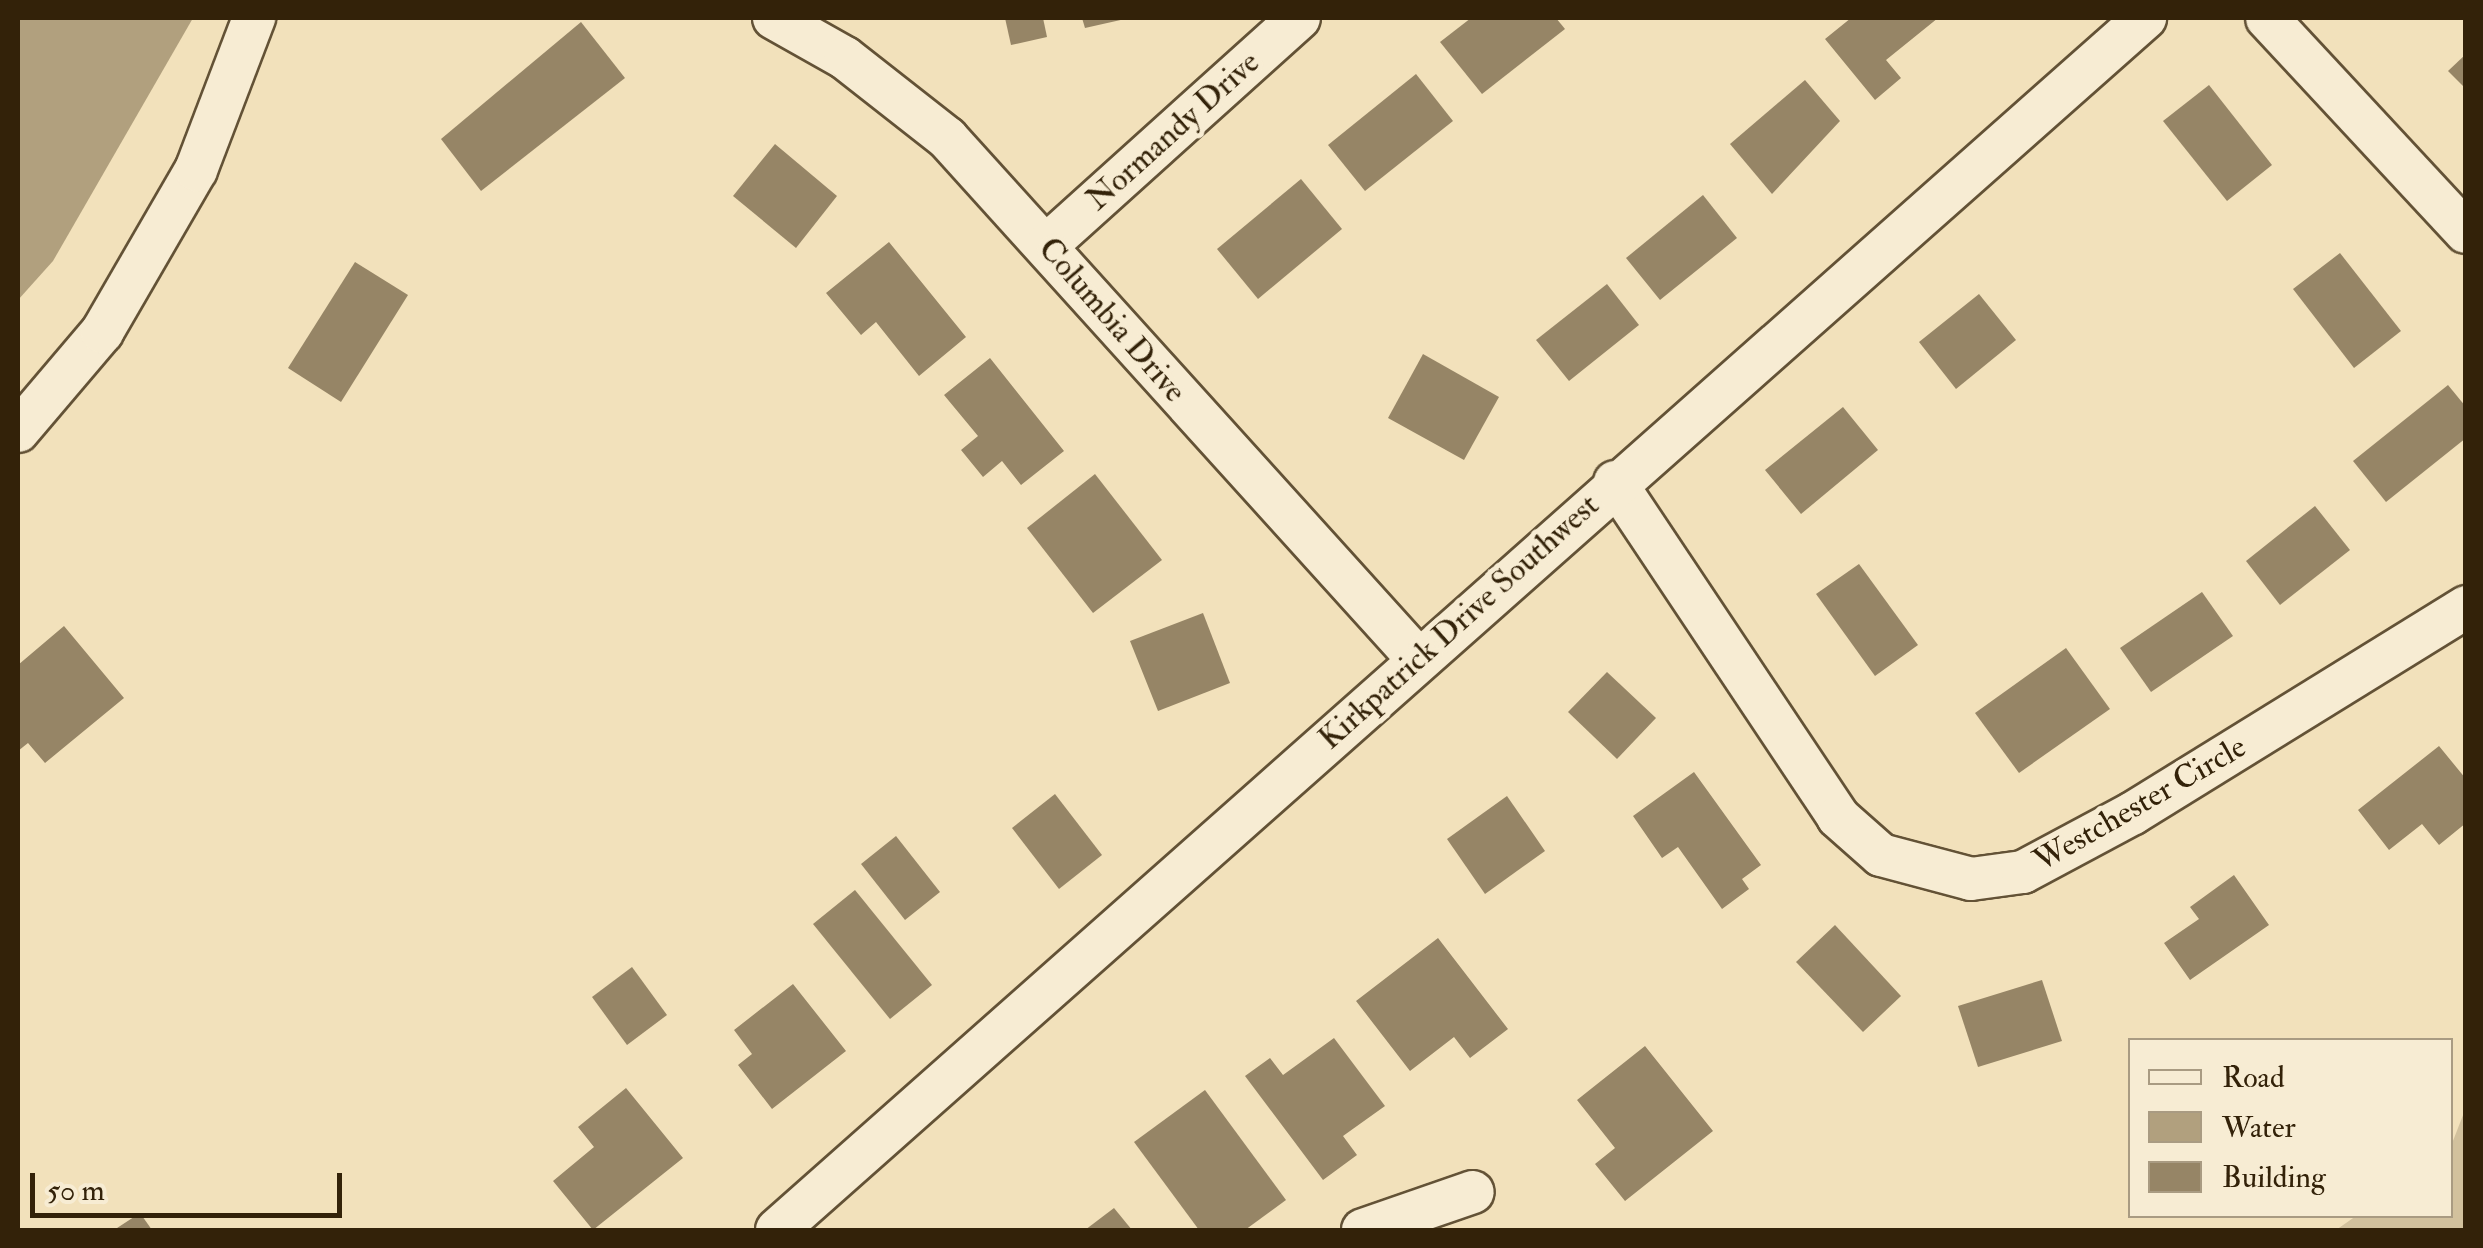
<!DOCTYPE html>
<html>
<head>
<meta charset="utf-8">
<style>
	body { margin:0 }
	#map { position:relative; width:2483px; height:1248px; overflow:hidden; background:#f2e1bb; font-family:"IM FELL Double Pica",serif }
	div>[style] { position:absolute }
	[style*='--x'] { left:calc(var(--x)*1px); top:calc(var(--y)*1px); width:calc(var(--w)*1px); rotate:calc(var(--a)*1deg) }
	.green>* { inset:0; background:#d2c19d }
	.water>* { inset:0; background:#b1a07e }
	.building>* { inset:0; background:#968566 }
	.roads { filter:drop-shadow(2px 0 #635236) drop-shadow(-2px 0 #635236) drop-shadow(0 2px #635236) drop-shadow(0 -2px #635236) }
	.street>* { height:42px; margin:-21px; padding:0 21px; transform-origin:21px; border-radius:21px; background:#f7ecd3 }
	span { translate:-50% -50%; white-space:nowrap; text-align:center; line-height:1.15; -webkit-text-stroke:10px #f7ecd3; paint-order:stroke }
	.street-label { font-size:32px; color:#332209 }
	.frame { position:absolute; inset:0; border:20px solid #332209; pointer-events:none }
	.legend { position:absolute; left:2128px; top:1038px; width:325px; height:180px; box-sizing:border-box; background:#f7ecd3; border:2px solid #a99b82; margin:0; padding:12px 18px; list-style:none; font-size:30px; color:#332209 }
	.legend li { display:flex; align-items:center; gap:20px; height:50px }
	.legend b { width:50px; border:2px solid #a99b82 }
	.scale { position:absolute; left:30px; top:1173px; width:312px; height:45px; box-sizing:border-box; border:5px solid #332209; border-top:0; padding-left:12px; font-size:30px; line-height:35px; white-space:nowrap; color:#332209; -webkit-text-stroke:8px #f7ecd3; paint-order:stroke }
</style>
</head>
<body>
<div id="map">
	<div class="green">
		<div style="clip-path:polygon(2465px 1110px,2465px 1230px,2336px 1230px,2356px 1216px,2450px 1216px,2451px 1146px)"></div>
	</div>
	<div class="water">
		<div style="clip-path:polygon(18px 18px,193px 18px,53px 261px,18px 300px)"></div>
	</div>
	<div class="building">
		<div style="clip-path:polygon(1005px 18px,1043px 18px,1047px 37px,1011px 45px)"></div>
		<div style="clip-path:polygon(1082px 18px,1125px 18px,1125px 19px,1085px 28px)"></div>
		<div style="clip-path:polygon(1471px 18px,1556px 18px,1565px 29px,1482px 94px,1440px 42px)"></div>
		<div style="clip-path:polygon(1851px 18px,1938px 18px,1886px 60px,1901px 78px,1875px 100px,1825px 39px)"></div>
		<div style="clip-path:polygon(581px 22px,625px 78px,481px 191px,441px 139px)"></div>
		<div style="clip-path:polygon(2466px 54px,2466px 89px,2448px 71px)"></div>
		<div style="clip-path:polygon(1416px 74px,1453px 121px,1365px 191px,1328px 145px)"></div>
		<div style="clip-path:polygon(1805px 80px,1840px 121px,1772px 194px,1730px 144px)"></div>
		<div style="clip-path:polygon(2209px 85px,2272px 165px,2227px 201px,2163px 121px)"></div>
		<div style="clip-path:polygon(775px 144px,837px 196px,796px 248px,733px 196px)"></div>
		<div style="clip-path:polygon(1301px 179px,1342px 229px,1258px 299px,1217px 249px)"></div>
		<div style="clip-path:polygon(1703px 195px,1737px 238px,1660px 300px,1626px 258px)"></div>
		<div style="clip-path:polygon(889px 242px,966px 337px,919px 376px,876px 322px,861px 335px,826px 293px)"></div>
		<div style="clip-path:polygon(2340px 253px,2401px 331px,2354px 368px,2293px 289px)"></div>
		<div style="clip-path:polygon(355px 262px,408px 295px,341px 402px,288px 368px)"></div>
		<div style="clip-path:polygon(1607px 284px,1639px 325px,1569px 381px,1536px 340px)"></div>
		<div style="clip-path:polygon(1979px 294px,2016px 340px,1956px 389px,1919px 342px)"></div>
		<div style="clip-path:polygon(1423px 354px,1499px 397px,1464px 460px,1388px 418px)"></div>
		<div style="clip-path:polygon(990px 358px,1064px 451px,1021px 485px,1002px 461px,983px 477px,961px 450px,978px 436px,944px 395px)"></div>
		<div style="clip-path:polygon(2448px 385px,2466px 407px,2466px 438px,2386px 502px,2353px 461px)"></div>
		<div style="clip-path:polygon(1843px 407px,1878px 450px,1801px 514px,1765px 470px)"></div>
		<div style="clip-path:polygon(1095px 474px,1162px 560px,1093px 613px,1027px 528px)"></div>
		<div style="clip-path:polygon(2315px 506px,2350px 550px,2280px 605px,2246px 561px)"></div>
		<div style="clip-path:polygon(1859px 564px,1918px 645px,1875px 676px,1816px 594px)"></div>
		<div style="clip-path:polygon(2202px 592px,2233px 636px,2151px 692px,2120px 648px)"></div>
		<div style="clip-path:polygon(1203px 613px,1230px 683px,1158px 711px,1130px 641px)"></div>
		<div style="clip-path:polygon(64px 626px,124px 698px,45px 763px,28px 743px,18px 751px,18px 665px)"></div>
		<div style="clip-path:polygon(2066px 648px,2110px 709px,2019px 773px,1975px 713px)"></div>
		<div style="clip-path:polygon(1607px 672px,1656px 718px,1617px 759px,1568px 712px)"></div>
		<div style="clip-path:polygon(2439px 746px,2466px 779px,2466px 823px,2439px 845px,2422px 824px,2389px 850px,2358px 810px)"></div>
		<div style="clip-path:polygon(1694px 772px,1761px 865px,1742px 879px,1749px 889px,1722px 909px,1678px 847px,1662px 858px,1633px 816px)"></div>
		<div style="clip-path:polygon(1055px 794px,1102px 855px,1059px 889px,1012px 828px)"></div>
		<div style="clip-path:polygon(1507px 796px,1545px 851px,1485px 894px,1447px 839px)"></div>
		<div style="clip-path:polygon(896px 836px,940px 892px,905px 920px,861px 864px)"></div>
		<div style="clip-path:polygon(2234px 875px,2269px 925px,2190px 980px,2164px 943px,2199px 919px,2190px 907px)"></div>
		<div style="clip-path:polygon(855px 890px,932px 985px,890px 1019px,813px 924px)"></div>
		<div style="clip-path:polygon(1835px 925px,1901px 996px,1863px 1032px,1796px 962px)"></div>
		<div style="clip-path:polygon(1438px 938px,1508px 1029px,1470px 1058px,1454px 1037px,1410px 1071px,1356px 1001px)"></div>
		<div style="clip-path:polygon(632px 967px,667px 1015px,627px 1045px,592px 997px)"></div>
		<div style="clip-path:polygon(2042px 980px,2062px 1041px,1978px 1067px,1958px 1006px)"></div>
		<div style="clip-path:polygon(793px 984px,846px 1051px,772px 1109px,738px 1065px,752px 1054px,734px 1030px)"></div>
		<div style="clip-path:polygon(1334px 1038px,1385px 1106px,1343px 1136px,1357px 1155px,1323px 1180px,1245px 1076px,1270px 1058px,1283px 1075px)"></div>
		<div style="clip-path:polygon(1645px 1046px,1713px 1131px,1625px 1201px,1595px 1164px,1615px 1148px,1577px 1100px)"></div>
		<div style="clip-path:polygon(626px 1088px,683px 1158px,593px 1230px,553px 1181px,594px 1147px,578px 1127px)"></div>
		<div style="clip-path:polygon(1205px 1090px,1286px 1200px,1245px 1230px,1199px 1230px,1134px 1142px)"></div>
		<div style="clip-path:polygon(1114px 1208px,1132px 1230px,1085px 1230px)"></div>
		<div style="clip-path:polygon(140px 1213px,152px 1230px,114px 1230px)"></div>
	</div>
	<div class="roads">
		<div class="street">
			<div style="--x:774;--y:18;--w:81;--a:29.4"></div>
			<div style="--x:845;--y:58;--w:130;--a:38.1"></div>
			<div style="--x:947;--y:138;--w:702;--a:47.89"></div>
			<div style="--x:2267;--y:18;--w:292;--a:47.1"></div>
			<div style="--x:1047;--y:245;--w:339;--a:-42"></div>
			<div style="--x:18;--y:431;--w:130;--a:-49.7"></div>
			<div style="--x:102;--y:332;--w:187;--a:-59.9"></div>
			<div style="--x:196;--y:170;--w:163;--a:-69.1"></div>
			<div style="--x:1615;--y:482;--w:402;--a:56.3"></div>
			<div style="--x:1838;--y:817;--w:57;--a:41.5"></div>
			<div style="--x:1881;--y:855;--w:93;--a:14.9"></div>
			<div style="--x:1971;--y:879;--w:52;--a:-7.7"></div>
			<div style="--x:2023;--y:872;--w:125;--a:-28.2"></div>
			<div style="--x:2133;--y:813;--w:392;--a:-31.7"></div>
			<div style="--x:777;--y:1230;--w:1828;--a:-41.54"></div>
			<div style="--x:1363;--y:1230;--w:116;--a:-19.1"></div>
		</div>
	</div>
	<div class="street-label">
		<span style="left:1173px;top:131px;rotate:-42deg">Normandy Drive</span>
		<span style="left:1112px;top:320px;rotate:49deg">Columbia Drive</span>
		<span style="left:1459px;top:622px;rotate:-42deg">Kirkpatrick Drive Southwest</span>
		<span style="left:2140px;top:804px;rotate:-30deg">Westchester Circle</span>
	</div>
	<div class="frame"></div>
	<ul class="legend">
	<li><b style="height:12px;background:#f7ecd3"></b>Road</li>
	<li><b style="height:28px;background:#b1a07e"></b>Water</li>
	<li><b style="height:28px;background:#968566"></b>Building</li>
	</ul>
	<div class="scale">50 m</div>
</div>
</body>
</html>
